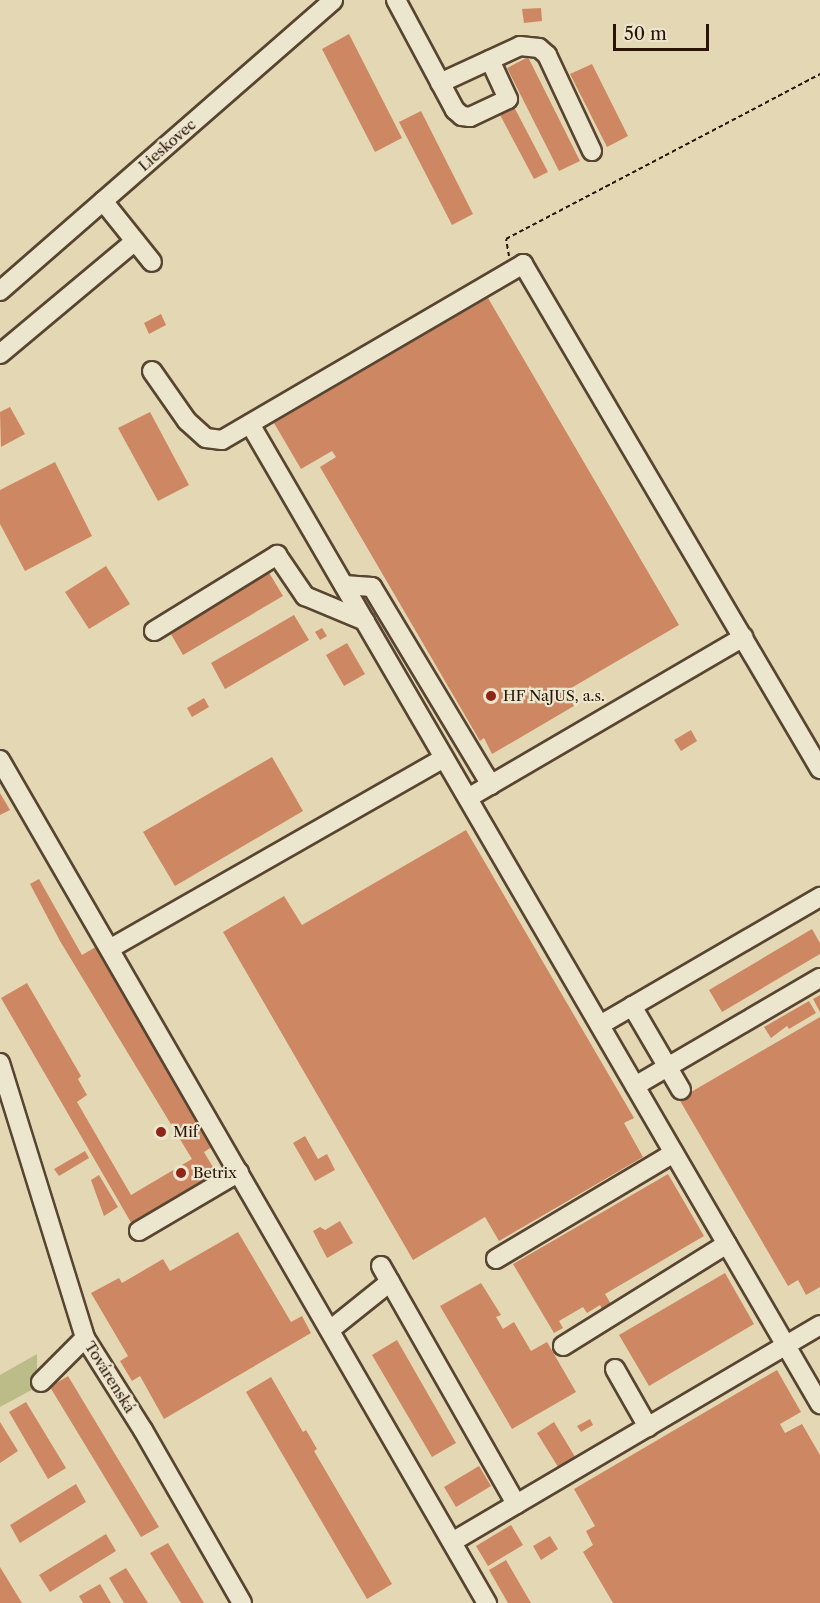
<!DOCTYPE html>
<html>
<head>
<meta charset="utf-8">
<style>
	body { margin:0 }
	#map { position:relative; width:820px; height:1603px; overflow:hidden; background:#e3d8b3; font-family:"Libre Caslon Text",serif }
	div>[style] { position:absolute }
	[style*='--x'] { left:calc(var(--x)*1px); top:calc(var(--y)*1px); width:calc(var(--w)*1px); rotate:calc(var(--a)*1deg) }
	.green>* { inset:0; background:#bbbc87 }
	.building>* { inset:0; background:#ce8763 }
	.path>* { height:2px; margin-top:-1px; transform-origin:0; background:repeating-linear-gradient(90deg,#291406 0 4.5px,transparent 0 7.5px) }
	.roads { filter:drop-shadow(2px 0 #584531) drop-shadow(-2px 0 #584531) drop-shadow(0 2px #584531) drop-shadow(0 -2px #584531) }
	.minor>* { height:18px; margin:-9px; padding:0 9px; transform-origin:9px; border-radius:9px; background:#ede6ce }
	.dots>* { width:16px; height:16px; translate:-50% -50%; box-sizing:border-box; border:3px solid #ede6ce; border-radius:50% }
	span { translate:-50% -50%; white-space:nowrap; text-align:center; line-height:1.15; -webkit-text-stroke:4.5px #ede6ce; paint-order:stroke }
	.street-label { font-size:15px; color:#291406 }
	.poi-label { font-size:15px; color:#291406 }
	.left { translate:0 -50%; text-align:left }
	.scale { position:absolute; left:613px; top:24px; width:96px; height:27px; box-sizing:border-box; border:3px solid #291406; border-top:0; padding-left:8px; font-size:18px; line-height:21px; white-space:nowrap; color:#291406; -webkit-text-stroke:4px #ede6ce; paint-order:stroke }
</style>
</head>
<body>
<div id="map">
	<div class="green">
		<div style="clip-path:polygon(37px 1354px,37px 1387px,0 1407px,0 1375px)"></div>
	</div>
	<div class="building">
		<div style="clip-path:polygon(541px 8px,542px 21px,524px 23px,522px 9px)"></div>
		<div style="clip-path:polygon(349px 34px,402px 138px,375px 152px,322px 49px)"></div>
		<div style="clip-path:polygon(528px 57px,580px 161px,559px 171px,507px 68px)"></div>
		<div style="clip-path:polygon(592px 64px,628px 136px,607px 147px,570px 74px)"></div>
		<div style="clip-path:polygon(512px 103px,548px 172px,534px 179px,498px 111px)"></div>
		<div style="clip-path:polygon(421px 111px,473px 214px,452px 225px,399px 122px)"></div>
		<div style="clip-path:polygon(488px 298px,679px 625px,566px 691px,574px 706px,492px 754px,484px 738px,480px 741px,320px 467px,336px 457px,332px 451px,301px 469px,274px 423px)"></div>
		<div style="clip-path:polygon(161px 314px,166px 325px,149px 334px,144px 323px)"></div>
		<div style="clip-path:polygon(10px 407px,25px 434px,1px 447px,0 412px)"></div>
		<div style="clip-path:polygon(150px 412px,189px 485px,158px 501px,118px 428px)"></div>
		<div style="clip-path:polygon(55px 462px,92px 536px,25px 571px,0 524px,0 490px)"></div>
		<div style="clip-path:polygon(106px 566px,130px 604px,89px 629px,65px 592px)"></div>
		<div style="clip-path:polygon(268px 571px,283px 596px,183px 655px,168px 629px)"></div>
		<div style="clip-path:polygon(294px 615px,309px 640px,225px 689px,211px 663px)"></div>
		<div style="clip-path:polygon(322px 628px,327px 636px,320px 640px,315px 632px)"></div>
		<div style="clip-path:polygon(347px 643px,365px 674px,344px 686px,326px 655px)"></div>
		<div style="clip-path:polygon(204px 698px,209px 707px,192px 717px,187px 708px)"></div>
		<div style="clip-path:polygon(691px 730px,697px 741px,681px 751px,674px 740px)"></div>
		<div style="clip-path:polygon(272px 757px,303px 811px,175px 886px,143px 832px)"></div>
		<div style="clip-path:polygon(0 793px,10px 810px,0 815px)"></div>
		<div style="clip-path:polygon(466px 830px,634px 1118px,624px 1123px,643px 1157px,499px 1241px,485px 1217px,413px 1260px,223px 932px,284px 896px,302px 925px)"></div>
		<div style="clip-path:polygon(39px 879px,82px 955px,99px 945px,212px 1147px,204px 1152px,217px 1174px,133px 1226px,1px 998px,27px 983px,81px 1076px,78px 1079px,87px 1095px,77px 1102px,131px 1195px,192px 1159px,60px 941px,30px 884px)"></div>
		<div style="clip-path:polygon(812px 929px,820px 943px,820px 954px,722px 1012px,709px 990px)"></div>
		<div style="clip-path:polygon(820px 995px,820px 1012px,813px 999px)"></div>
		<div style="clip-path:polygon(809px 1001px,816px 1013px,789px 1029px,787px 1026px,771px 1038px,764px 1027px)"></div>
		<div style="clip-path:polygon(820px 1017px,820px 1287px,806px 1295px,798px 1280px,788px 1286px,679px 1099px)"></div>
		<div style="clip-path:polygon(305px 1136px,318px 1159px,327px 1154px,335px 1170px,315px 1181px,293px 1143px)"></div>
		<div style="clip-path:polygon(85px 1151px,89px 1158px,59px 1176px,54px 1169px)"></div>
		<div style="clip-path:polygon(668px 1174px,704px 1236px,605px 1294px,611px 1304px,602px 1309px,600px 1305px,587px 1313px,583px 1307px,559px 1321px,563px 1328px,554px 1333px,513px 1264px)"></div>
		<div style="clip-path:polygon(99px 1175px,118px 1207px,104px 1216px,91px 1180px)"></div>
		<div style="clip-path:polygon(340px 1221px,353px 1243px,327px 1258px,313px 1231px,320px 1227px,325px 1230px)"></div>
		<div style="clip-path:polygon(238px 1232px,291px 1322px,302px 1316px,311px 1333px,164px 1419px,140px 1376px,132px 1381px,120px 1361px,128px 1356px,91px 1293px,119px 1278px,122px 1283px,163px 1259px,170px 1271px)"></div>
		<div style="clip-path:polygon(725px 1273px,754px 1324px,649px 1386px,619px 1335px)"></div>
		<div style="clip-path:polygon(481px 1283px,501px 1315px,496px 1317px,503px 1329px,514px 1322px,531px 1351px,547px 1342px,576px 1392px,512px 1429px,440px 1306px)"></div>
		<div style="clip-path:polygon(397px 1340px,456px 1443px,432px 1457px,372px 1355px)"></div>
		<div style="clip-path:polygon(777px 1370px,801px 1412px,780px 1424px,785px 1433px,802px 1424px,820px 1455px,820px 1603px,613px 1603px,583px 1552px,593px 1545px,586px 1531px,595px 1526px,574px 1489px)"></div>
		<div style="clip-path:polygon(68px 1376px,159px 1527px,141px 1537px,50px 1387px)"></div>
		<div style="clip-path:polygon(271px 1377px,303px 1432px,306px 1430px,317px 1449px,314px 1451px,392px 1584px,367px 1599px,246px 1392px)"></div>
		<div style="clip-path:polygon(26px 1402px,66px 1468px,48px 1479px,9px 1412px)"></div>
		<div style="clip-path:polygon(590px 1419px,593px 1425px,581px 1432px,577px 1426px)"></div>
		<div style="clip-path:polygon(0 1422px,18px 1451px,0 1463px)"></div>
		<div style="clip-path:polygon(554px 1422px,577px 1460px,560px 1470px,537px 1433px)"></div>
		<div style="clip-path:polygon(479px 1466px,491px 1486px,456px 1507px,444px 1487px)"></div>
		<div style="clip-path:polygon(76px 1484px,86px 1502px,20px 1543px,10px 1525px)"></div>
		<div style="clip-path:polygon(511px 1525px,523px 1545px,488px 1566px,476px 1546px)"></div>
		<div style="clip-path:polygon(106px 1534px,116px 1551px,50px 1592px,39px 1575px)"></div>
		<div style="clip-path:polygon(550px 1536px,558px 1549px,541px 1560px,533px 1546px)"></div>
		<div style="clip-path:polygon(168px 1543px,204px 1603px,181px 1603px,150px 1553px)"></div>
		<div style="clip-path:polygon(506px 1560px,531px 1603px,508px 1603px,489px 1570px)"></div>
		<div style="clip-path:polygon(0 1567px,22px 1603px,0 1603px)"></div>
		<div style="clip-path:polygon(126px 1568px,148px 1603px,124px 1603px,109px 1578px)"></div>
		<div style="clip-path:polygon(100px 1584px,111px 1603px,83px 1603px,79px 1596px)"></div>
	</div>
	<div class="path">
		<div style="--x:509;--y:256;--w:17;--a:-100"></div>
		<div style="--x:506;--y:239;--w:355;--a:-27.7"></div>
	</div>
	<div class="roads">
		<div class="minor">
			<div style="--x:396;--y:0;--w:125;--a:61.8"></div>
			<div style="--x:455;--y:110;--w:9;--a:41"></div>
			<div style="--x:462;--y:116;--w:8;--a:7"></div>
			<div style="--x:470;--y:117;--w:42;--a:-25.3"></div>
			<div style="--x:508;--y:99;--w:43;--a:-114.8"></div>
			<div style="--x:440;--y:83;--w:88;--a:-24.8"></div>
			<div style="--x:520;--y:46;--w:19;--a:6"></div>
			<div style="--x:539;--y:48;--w:11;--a:41"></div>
			<div style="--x:547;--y:55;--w:106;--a:64.9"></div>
			<div style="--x:103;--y:201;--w:78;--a:51.2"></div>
			<div style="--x:0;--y:291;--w:442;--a:-41.1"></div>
			<div style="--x:0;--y:354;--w:176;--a:-39.9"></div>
			<div style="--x:152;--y:371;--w:61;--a:55"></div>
			<div style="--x:187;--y:421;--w:25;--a:42"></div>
			<div style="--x:206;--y:438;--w:16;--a:7"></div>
			<div style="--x:222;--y:440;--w:349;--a:-30.3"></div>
			<div style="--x:523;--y:264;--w:586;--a:59.54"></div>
			<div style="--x:250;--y:424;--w:1134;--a:59.82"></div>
			<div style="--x:344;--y:585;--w:28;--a:4"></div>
			<div style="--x:372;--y:587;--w:231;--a:59"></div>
			<div style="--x:154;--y:631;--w:145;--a:-31.7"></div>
			<div style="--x:277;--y:555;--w:50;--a:55.7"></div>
			<div style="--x:305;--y:596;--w:65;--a:22.6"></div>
			<div style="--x:0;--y:760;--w:974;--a:59.99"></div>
			<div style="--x:468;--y:798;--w:319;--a:-30.3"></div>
			<div style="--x:111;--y:948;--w:383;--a:-29.7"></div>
			<div style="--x:632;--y:1006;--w:97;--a:59.7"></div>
			<div style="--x:600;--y:1025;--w:255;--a:-30.2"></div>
			<div style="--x:0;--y:1063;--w:288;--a:72.8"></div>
			<div style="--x:85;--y:1338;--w:109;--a:57.8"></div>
			<div style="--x:143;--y:1430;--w:199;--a:60.2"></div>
			<div style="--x:635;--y:1086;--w:214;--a:-30.3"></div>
			<div style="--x:139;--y:1231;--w:116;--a:-30.5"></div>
			<div style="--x:496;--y:1259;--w:207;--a:-30.8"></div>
			<div style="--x:381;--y:1266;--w:274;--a:60.4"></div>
			<div style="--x:330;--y:1330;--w:77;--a:-38.7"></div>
			<div style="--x:563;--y:1346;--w:193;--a:-31.9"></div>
			<div style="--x:615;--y:1369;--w:67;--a:60.4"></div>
			<div style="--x:41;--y:1382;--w:62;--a:-45"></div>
			<div style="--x:452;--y:1542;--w:427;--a:-30.5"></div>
		</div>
	</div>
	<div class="dots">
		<div style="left:491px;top:696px;background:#8f2418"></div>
		<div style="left:161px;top:1132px;background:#8f2418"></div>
		<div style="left:181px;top:1173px;background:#8f2418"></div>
	</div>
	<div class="street-label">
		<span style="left:167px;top:145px;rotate:-41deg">Lieskovec</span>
		<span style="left:110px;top:1377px;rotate:58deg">Továrenská</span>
	</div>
	<div class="poi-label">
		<span class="left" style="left:503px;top:696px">HF NaJUS, a.s.</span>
		<span class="left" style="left:173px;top:1132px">Mif</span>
		<span class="left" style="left:193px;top:1173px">Betrix</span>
	</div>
	<div class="scale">50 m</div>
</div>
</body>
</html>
